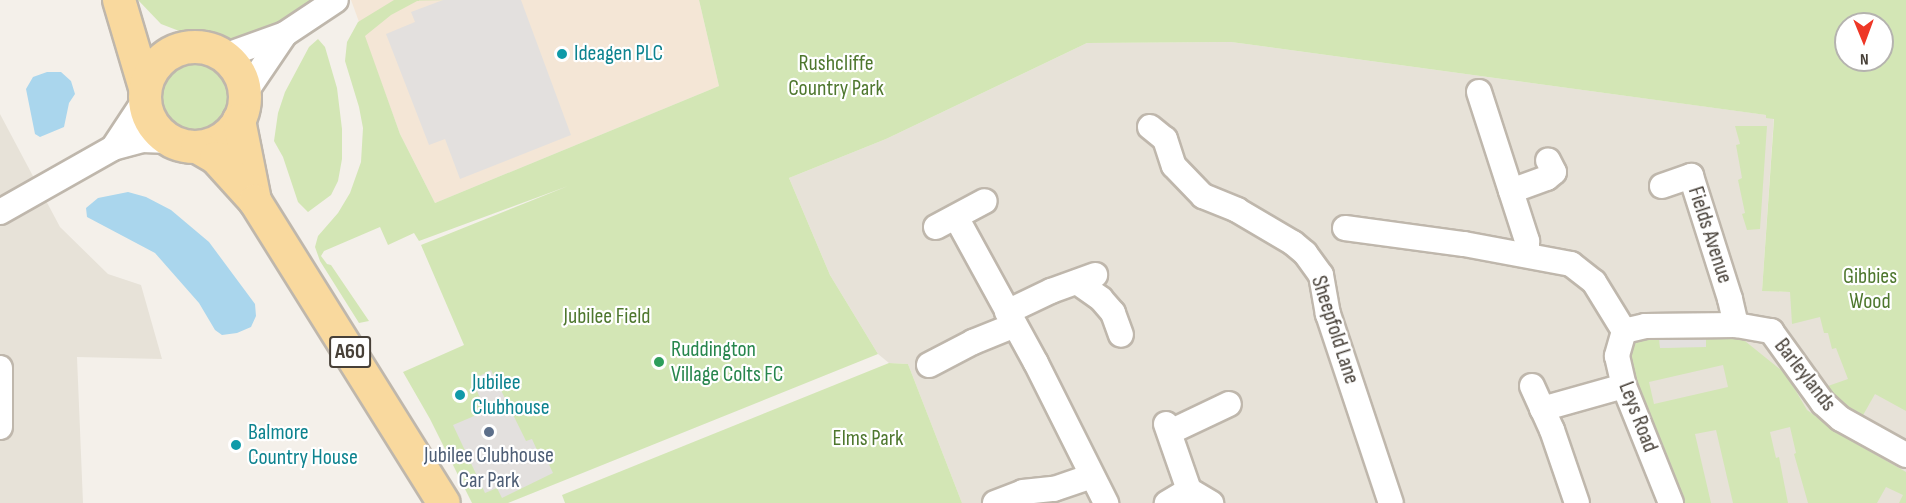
<!DOCTYPE html>
<html>
<head>
<meta charset="utf-8">
<style>
	body { margin:0 }
	#map { position:relative; width:1906px; height:503px; overflow:hidden; background:#f4f0ea; font-family:"Sofia Sans Condensed",sans-serif }
	div>[style] { position:absolute }
	[style*='--x'] { left:calc(var(--x)*1px); top:calc(var(--y)*1px); width:calc(var(--w)*1px); rotate:calc(var(--a)*1deg) }
	.residential>* { inset:0; background:#e7e2d8 }
	.commercial>* { inset:0; background:#f4e6d6 }
	.green>* { inset:0; background:#d3e6b5 }
	.round { border-radius:50% }
	.parking>* { inset:0; background:#e3e0de }
	.water>* { inset:0; background:#aad6ed }
	.roads { filter:drop-shadow(2px 0 #bfb7ac) drop-shadow(-2px 0 #bfb7ac) drop-shadow(0 2px #bfb7ac) drop-shadow(0 -2px #bfb7ac) }
	.minor>* { height:24px; margin:-12px; padding:0 12px; transform-origin:12px; border-radius:12px; background:#fff }
	.major>* { height:32px; margin:-16px; padding:0 16px; transform-origin:16px; border-radius:16px; background:#f9d99e }
	.major>.ring { margin:-16px; padding:0; box-sizing:content-box; background:none; border:32px solid #f9d99e; border-radius:50% }
	.dots>* { width:16px; height:16px; translate:-50% -50%; box-sizing:border-box; border:3px solid #fff; border-radius:50% }
	span { translate:-50% -50%; white-space:nowrap; text-align:center; line-height:1.15; -webkit-text-stroke:4.5px #fff; paint-order:stroke }
	.shield-label span { padding:2px 4px; background:#fff; border:2px solid; border-radius:4px; -webkit-text-stroke-width:0 }
	.shield-label { font-size:21px; color:#474038; font-weight:700 }
	.culture-label { font-size:22px; color:#0d838f }
	.left { translate:0 -50%; text-align:left }
	.park-label { font-size:22px; color:#4e772e }
	.street-label { font-size:22px; color:#474038 }
	.leisure-label { font-size:22px; color:#27864d }
	.service-label { font-size:22px; color:#4e5e75 }
	.north { position:absolute; left:1834px; top:12px; width:60px; height:60px; box-sizing:border-box; background:#fff; border:2px solid #b5b3af; border-radius:50%; rotate:179deg; font-size:16px; font-weight:700; line-height:24px; text-align:center; color:#474038 }
	.north::after { content:''; display:block; margin:auto; width:21px; height:27px; background:#ee3726; clip-path:polygon(50% 0,100% 100%,50% 72%,0 100%) }
</style>
</head>
<body>
<div id="map">
	<div class="residential">
		<div style="clip-path:polygon(1231px 42px,1774px 116px,1762px 291px,1824px 293px,1906px 386px,1906px 503px,962px 503px,908px 364px,889px 363px,878px 354px,830px 275px,789px 178px,886px 139px,1087px 43px)"></div>
		<div style="clip-path:polygon(0 114px,60px 227px,108px 274px,141px 285px,162px 359px,77px 357px,83px 503px,0 503px)"></div>
	</div>
	<div class="commercial">
		<div style="clip-path:polygon(351px 0,699px 0,719px 86px,435px 203px,400px 134px)"></div>
	</div>
	<div class="green">
		<div style="clip-path:polygon(138px 0,316px 0,254px 40px,224px 42px,195px 37px,161px 24px)"></div>
		<div style="clip-path:polygon(evenodd,394px 0,419px 0,391px 15px,365px 36px,400px 134px,435px 203px,719px 86px,699px 0,1906px 0,1906px 411px,1875px 394px,1858px 424px,1833px 403px,1828px 386px,1848px 379px,1836px 348px,1832px 349px,1828px 333px,1824px 333px,1820px 317px,1792px 324px,1790px 292px,1762px 291px,1774px 119px,1766px 118px,1766px 115px,1231px 42px,1087px 43px,886px 139px,789px 178px,830px 275px,878px 354px,508px 503px,472px 503px,430px 419px,403px 372px,464px 345px,421px 245px,568px 186px,419px 241px,414px 233px,388px 245px,380px 227px,324px 251px,321px 256px,327px 264px,331px 265px,369px 321px,359px 323px,320px 261px,315px 247px,318px 236px,338px 213px,350px 193px,361px 162px,363px 128px,359px 107px,345px 61px,347px 42px,358px 22px,394px 0,1846px 24px,1882px 24px,1882px 60px,1846px 60px,1846px 24px)"></div>
		<div style="clip-path:polygon(318px 39px,325px 47px,337px 88px,342px 129px,342px 159px,338px 181px,331px 195px,308px 212px,298px 202px,283px 157px,274px 141px,278px 113px,285px 92px,309px 47px)"></div>
		<div class="round" style="left:156px;top:58px;width:76px;height:76px"></div>
		<div style="clip-path:polygon(1735px 126px,1767px 126px,1760px 229px,1747px 230px,1742px 214px,1745px 213px,1738px 180px,1742px 178px,1736px 145px,1740px 144px)"></div>
		<div style="clip-path:polygon(evenodd,1659px 334px,1660px 348px,1706px 346px,1706px 335px,1740px 337px,1786px 374px,1807px 410px,1843px 436px,1906px 472px,1906px 503px,1899px 503px,1903px 495px,1886px 487px,1877px 503px,1808px 503px,1794px 454px,1796px 453px,1790px 427px,1770px 432px,1776px 458px,1779px 457px,1788px 503px,1733px 503px,1716px 430px,1695px 434px,1711px 503px,1682px 503px,1629px 370px,1629px 350px,1633px 340px,1659px 334px,1723px 365px,1728px 387px,1654px 404px,1649px 382px,1723px 365px)"></div>
		<div style="clip-path:polygon(889px 363px,908px 364px,962px 503px,565px 503px,562px 495px)"></div>
	</div>
	<div class="parking">
		<div style="clip-path:polygon(443px 0,521px 0,571px 135px,460px 179px,445px 139px,429px 145px,386px 34px,415px 22px,411px 12px)"></div>
		<div style="clip-path:polygon(1659px 334px,1706px 335px,1706px 347px,1660px 348px)"></div>
		<div style="clip-path:polygon(491px 370px,526px 441px,532px 439px,537px 450px,541px 448px,553px 473px,502px 498px,497px 488px,485px 493px,453px 425px,486px 411px,472px 380px)"></div>
	</div>
	<div class="water">
		<div style="clip-path:polygon(47px 72px,61px 72px,71px 81px,75px 94px,69px 103px,64px 127px,40px 137px,35px 134px,26px 89px,33px 77px)"></div>
		<div style="clip-path:polygon(128px 192px,146px 197px,171px 210px,209px 242px,255px 304px,256px 316px,251px 327px,237px 333px,222px 335px,215px 330px,199px 303px,155px 253px,87px 217px,86px 208px,98px 198px)"></div>
	</div>
	<div class="roads">
		<div class="minor">
			<div style="--x:224;--y:56;--w:65;--a:-19.8"></div>
			<div style="--x:285;--y:34;--w:61;--a:-33.7"></div>
			<div style="--x:1479;--y:92;--w:157;--a:72.1"></div>
			<div style="--x:1527;--y:241;--w:14;--a:90"></div>
			<div style="--x:245;--y:93;--w:71;--a:-55.9"></div>
			<div style="--x:1150;--y:127;--w:19;--a:39"></div>
			<div style="--x:1165;--y:139;--w:28;--a:72"></div>
			<div style="--x:1174;--y:166;--w:42;--a:46"></div>
			<div style="--x:1203;--y:196;--w:37;--a:22"></div>
			<div style="--x:1237;--y:210;--w:65;--a:30.5"></div>
			<div style="--x:1293;--y:243;--w:16;--a:40"></div>
			<div style="--x:1305;--y:253;--w:27;--a:54"></div>
			<div style="--x:1321;--y:275;--w:40;--a:80"></div>
			<div style="--x:1328;--y:314;--w:199;--a:71.6"></div>
			<div style="--x:113;--y:148;--w:56;--a:-56.6"></div>
			<div style="--x:1662;--y:186;--w:31;--a:-19"></div>
			<div style="--x:1691;--y:176;--w:129;--a:72.4"></div>
			<div style="--x:1730;--y:299;--w:27;--a:77"></div>
			<div style="--x:1511;--y:191;--w:38;--a:-20"></div>
			<div style="--x:1547;--y:178;--w:9;--a:-41"></div>
			<div style="--x:1554;--y:172;--w:13;--a:-117"></div>
			<div style="--x:0;--y:212;--w:130;--a:-29.5"></div>
			<div style="--x:113;--y:148;--w:30;--a:-15"></div>
			<div style="--x:142;--y:140;--w:28;--a:2"></div>
			<div style="--x:956;--y:217;--w:166;--a:61.3"></div>
			<div style="--x:1036;--y:363;--w:157;--a:63.4"></div>
			<div style="--x:936;--y:227;--w:55;--a:-28"></div>
			<div style="--x:1345;--y:228;--w:120;--a:7.7"></div>
			<div style="--x:1464;--y:244;--w:109;--a:10.6"></div>
			<div style="--x:1571;--y:264;--w:29;--a:38"></div>
			<div style="--x:1594;--y:282;--w:57;--a:58.5"></div>
			<div style="--x:1077;--y:282;--w:29;--a:35"></div>
			<div style="--x:1101;--y:299;--w:18;--a:49"></div>
			<div style="--x:1113;--y:313;--w:23;--a:70"></div>
			<div style="--x:1007;--y:312;--w:49;--a:-25.5"></div>
			<div style="--x:1051;--y:291;--w:47;--a:-20"></div>
			<div style="--x:1624;--y:331;--w:22;--a:-13"></div>
			<div style="--x:1645;--y:326;--w:91;--a:-0.6"></div>
			<div style="--x:1736;--y:325;--w:36;--a:10"></div>
			<div style="--x:1771;--y:331;--w:89;--a:54.2"></div>
			<div style="--x:1823;--y:403;--w:24;--a:42"></div>
			<div style="--x:1841;--y:419;--w:74;--a:29"></div>
			<div style="--x:1624;--y:331;--w:26;--a:106"></div>
			<div style="--x:1617;--y:356;--w:31;--a:77"></div>
			<div style="--x:1624;--y:386;--w:126;--a:68.1"></div>
			<div style="--x:929;--y:365;--w:50;--a:-27.6"></div>
			<div style="--x:973;--y:342;--w:45;--a:-22"></div>
			<div style="--x:0;--y:368;--w:59;--a:90"></div>
			<div style="--x:1532;--y:386;--w:48;--a:65.6"></div>
			<div style="--x:1552;--y:430;--w:77;--a:71.1"></div>
			<div style="--x:1542;--y:409;--w:85;--a:-15.7"></div>
			<div style="--x:1166;--y:424;--w:70;--a:70.8"></div>
			<div style="--x:1189;--y:490;--w:26;--a:149"></div>
			<div style="--x:1170;--y:432;--w:65;--a:-25.4"></div>
			<div style="--x:1189;--y:490;--w:26;--a:31"></div>
			<div style="--x:995;--y:503;--w:30;--a:-21"></div>
			<div style="--x:1023;--y:492;--w:31;--a:-6"></div>
			<div style="--x:1054;--y:489;--w:39;--a:-19"></div>
		</div>
		<div class="major">
			<div style="--x:119;--y:0;--w:92;--a:73.5"></div>
			<div class="ring" style="left:145px;top:47px;width:68px;height:68px"></div>
			<div style="--x:239;--y:120;--w:83;--a:78.8"></div>
			<div style="--x:197;--y:147;--w:22;--a:30"></div>
			<div style="--x:216;--y:158;--w:58;--a:47.8"></div>
			<div style="--x:255;--y:201;--w:356;--a:58"></div>
		</div>
	</div>
	<div class="dots">
		<div style="left:562px;top:54px;background:#0f9aa8"></div>
		<div style="left:659px;top:362px;background:#2e9e5b"></div>
		<div style="left:460px;top:395px;background:#0f9aa8"></div>
		<div style="left:489px;top:432px;background:#5c6f8a"></div>
		<div style="left:236px;top:445px;background:#0f9aa8"></div>
	</div>
	<div class="shield-label">
		<span style="left:350px;top:352px">A60</span>
	</div>
	<div class="culture-label">
		<span class="left" style="left:574px;top:54px">Ideagen PLC</span>
		<span class="left" style="left:472px;top:395px">Jubilee<br>Clubhouse</span>
		<span class="left" style="left:248px;top:445px">Balmore<br>Country House</span>
	</div>
	<div class="park-label">
		<span style="left:836px;top:76px">Rushcliffe<br>Country Park</span>
		<span style="left:1870px;top:289px">Gibbies<br>Wood</span>
		<span style="left:607px;top:317px">Jubilee Field</span>
		<span style="left:868px;top:439px">Elms Park</span>
	</div>
	<div class="street-label">
		<span style="left:1710px;top:235px;rotate:72deg">Fields Avenue</span>
		<span style="left:1335px;top:330px;rotate:72deg">Sheepfold Lane</span>
		<span style="left:1805px;top:375px;rotate:52deg">Barleylands</span>
		<span style="left:1638px;top:417px;rotate:69deg">Leys Road</span>
	</div>
	<div class="leisure-label">
		<span class="left" style="left:671px;top:362px">Ruddington<br>Village Colts FC</span>
	</div>
	<div class="service-label">
		<span style="left:489px;top:468px">Jubilee Clubhouse<br>Car Park</span>
	</div>
	<div class="north">N</div>
</div>
</body>
</html>
